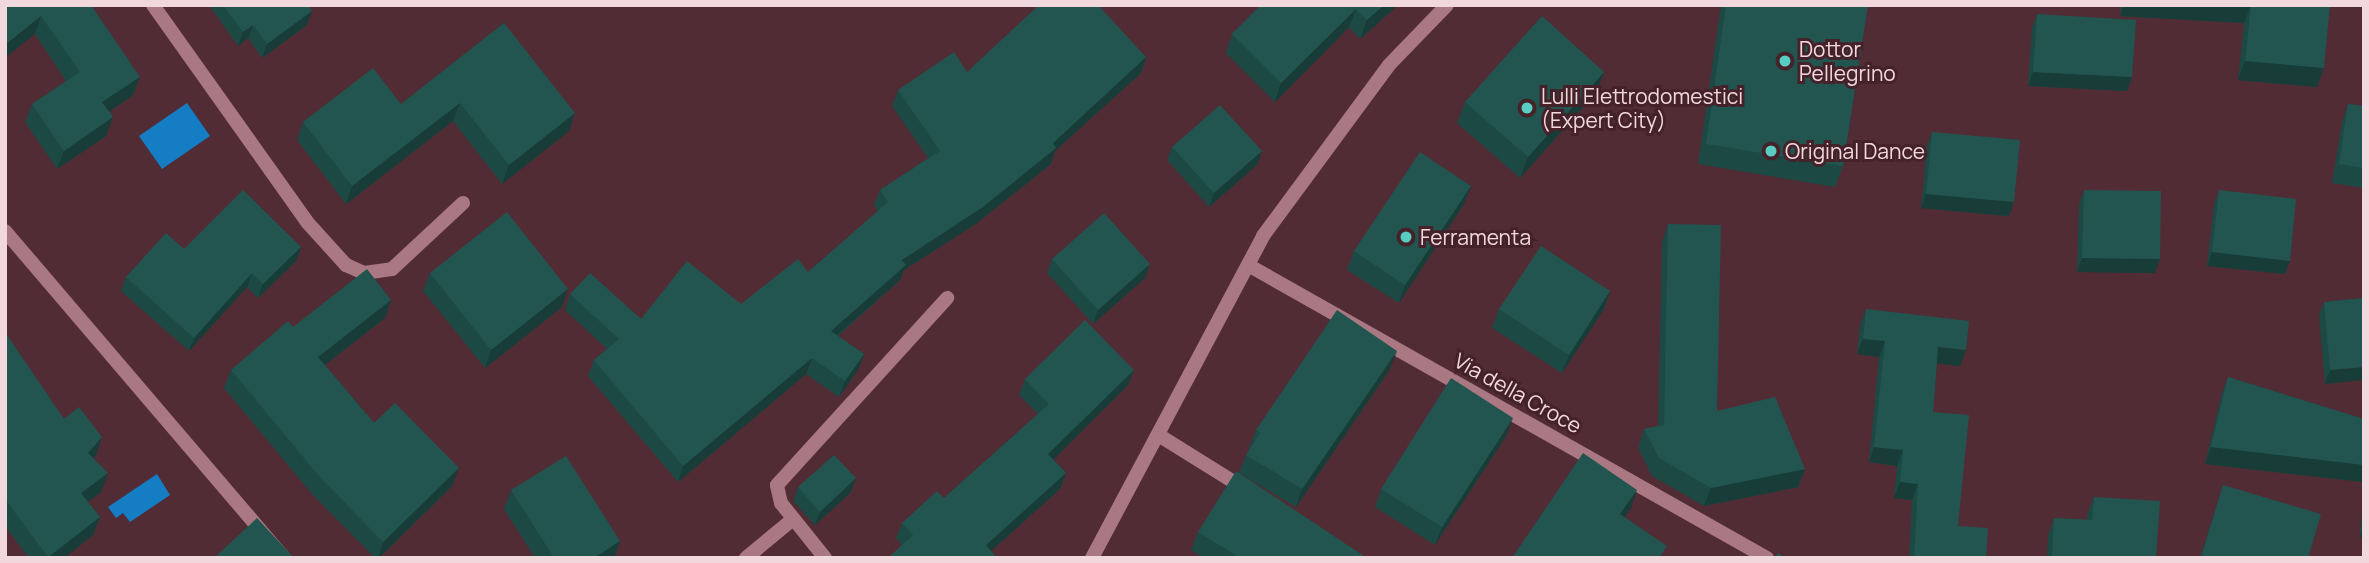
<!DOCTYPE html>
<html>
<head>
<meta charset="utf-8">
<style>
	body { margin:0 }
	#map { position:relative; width:2369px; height:563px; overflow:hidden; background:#512c34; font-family:Manrope,sans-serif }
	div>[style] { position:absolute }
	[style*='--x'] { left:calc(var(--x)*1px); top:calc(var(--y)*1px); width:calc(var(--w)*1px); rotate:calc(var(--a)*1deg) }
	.water>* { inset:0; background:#147dc4 }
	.street>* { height:14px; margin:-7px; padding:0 7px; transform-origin:7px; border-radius:7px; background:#a97882 }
	.wall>* { inset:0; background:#1d4945 }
	.shaded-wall>* { inset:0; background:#183c38 }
	.building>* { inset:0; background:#225550 }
	.dots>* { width:19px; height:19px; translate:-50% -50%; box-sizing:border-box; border:4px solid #45222a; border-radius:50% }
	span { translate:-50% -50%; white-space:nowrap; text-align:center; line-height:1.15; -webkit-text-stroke:6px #45222a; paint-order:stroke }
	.poi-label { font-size:21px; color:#f0d8dc }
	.left { translate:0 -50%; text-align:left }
	.street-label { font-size:21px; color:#f0d8dc }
	.frame { position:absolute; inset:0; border:7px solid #f0d8dc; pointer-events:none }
</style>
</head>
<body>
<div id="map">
	<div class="water">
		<div style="clip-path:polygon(187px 103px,210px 136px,162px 169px,139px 136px)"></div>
		<div style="clip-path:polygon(157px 474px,170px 495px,130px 522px,123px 513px,116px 518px,108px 507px)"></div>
	</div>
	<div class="street">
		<div style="--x:153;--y:5;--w:266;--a:54.6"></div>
		<div style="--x:307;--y:222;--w:58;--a:47.8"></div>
		<div style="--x:346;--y:265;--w:20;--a:24"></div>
		<div style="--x:364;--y:273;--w:28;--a:-8"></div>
		<div style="--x:392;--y:269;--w:97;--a:-42.9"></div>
		<div style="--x:5;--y:231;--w:430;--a:49.5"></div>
		<div style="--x:1248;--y:265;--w:596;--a:29.45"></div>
		<div style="--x:1160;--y:436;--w:100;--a:31.9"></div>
		<div style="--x:746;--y:558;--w:61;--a:-39.7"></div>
		<div style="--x:825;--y:558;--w:70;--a:-128.7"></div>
		<div style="--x:781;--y:503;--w:18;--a:-103"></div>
		<div style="--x:777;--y:485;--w:253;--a:-47.7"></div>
		<div style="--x:1092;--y:558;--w:365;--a:-62"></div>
		<div style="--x:1263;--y:236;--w:212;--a:-53.6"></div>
		<div style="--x:1389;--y:65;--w:83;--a:-46"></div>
	</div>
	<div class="wall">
		<div style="clip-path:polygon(5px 5px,91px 5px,133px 95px,109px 112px,113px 117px,106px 136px,57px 169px,25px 122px,32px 104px,66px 81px,35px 34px)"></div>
		<div style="clip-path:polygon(209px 5px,308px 5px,307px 25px,262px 58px,248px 38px,238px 46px)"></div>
		<div style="clip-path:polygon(1261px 5px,1398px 5px,1360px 39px,1349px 27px,1275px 102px,1226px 53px,1232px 34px)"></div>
		<div style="clip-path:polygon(1721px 5px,1868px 5px,1843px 166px,1835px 187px,1698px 164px)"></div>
		<div style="clip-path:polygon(2121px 5px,2330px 5px,2317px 87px,2238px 80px,2244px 23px,2120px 16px)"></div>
		<div style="clip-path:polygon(2037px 14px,2132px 77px,2127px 91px,2028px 86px,2032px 28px)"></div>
		<div style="clip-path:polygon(504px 23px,569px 131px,502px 184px,453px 121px,346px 204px,297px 140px,303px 122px,401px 104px)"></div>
		<div style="clip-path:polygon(1146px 57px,1141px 73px,1055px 151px,1051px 164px,977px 223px,904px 270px,900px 280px,838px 336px,864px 354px,858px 370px,839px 397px,806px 374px,678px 482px,588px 376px,594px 360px,607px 349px,565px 310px,570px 294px,641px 319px,741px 304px,808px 272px,878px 211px,874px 205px,880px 190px,928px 158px,892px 106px,898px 90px,967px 72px)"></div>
		<div style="clip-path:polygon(1604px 72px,1596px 93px,1520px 178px,1457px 123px,1465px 102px)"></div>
		<div style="clip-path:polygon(2348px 104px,2364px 106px,2364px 188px,2332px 183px,2342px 122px)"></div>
		<div style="clip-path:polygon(1932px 132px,2009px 216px,1921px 208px,1927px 146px)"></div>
		<div style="clip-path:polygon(1172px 147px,1262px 151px,1257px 165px,1209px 207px,1167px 160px)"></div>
		<div style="clip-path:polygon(1471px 186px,1464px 204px,1399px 303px,1347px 270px,1354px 251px)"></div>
		<div style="clip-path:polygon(2084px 190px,2155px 273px,2077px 272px,2079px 204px)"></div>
		<div style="clip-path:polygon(2219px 190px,2285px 274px,2207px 266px,2214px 204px)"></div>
		<div style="clip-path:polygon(1668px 224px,1717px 411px,1805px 469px,1798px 487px,1704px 506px,1652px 476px,1638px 448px,1644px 429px,1658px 426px,1662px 243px)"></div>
		<div style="clip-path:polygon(301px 247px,296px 261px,258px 298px,247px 287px,189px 351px,121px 291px,126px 277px,184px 249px)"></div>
		<div style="clip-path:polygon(1052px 259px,1150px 264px,1145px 278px,1093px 324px,1047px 273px)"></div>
		<div style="clip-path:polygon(430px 273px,562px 307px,485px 368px,423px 291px)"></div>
		<div style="clip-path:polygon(1610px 291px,1604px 309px,1562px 373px,1492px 328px,1499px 309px)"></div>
		<div style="clip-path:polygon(2364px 298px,2325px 384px,2319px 315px,2324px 302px)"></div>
		<div style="clip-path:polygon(391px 300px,385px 318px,325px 365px,374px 423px,452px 486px,379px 558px,375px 558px,312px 494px,224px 388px,231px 370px,293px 327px)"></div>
		<div style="clip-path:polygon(1866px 309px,1960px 366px,1937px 363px,1933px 412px,1958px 526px,1986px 558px,1909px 558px,1912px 500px,1894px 498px,1897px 466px,1869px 462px,1879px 357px,1857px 354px,1860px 325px)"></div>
		<div style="clip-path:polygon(5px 336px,64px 419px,96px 455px,93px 458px,101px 492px,88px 502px,100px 517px,93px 535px,64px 558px,29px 558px,5px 526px)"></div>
		<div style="clip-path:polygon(1390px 369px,1296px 507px,1239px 473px,1246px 455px,1250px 449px,1249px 448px,1256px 430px)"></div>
		<div style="clip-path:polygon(1134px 370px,1128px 385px,1053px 459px,1066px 473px,1060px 489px,991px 551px,997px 558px,889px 558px,902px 545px,896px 538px,902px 523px,944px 498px,1038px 414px,1019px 395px,1025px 379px)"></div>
		<div style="clip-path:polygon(2228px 377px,2364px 419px,2364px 537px,2360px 537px,2364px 482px,2205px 464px,2222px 393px)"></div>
		<div style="clip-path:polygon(1506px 436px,1435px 545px,1375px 507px,1381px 489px)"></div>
		<div style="clip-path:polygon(2223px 485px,2308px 558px,2200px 558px)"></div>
		<div style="clip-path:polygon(798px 487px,851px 492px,815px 525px,793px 501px)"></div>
		<div style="clip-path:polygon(511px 490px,620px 541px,614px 558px,535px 558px,504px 509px)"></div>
		<div style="clip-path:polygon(2094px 497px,2156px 558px,2047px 558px,2048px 536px,2054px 518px,2087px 520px,2087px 515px)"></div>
		<div style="clip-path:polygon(1198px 532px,1363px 558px,1203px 558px,1191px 550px)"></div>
	</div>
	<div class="shaded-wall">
		<div style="clip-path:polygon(1384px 5px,1398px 5px,1360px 39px,1367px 20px)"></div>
		<div style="clip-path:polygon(2124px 5px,2251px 5px,2244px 23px,2120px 16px)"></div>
		<div style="clip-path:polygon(1356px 9px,1349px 27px,1275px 102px,1281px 83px)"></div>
		<div style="clip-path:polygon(312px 11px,307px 25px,262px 58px,267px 44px)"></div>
		<div style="clip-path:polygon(41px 16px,35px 34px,5px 58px,5px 45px)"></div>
		<div style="clip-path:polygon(253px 25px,248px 38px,238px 46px,243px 32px)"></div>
		<div style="clip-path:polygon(1146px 57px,1141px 73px,1055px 151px,1051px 164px,977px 223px,904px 270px,900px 280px,825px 346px,831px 331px,902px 260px,1053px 143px)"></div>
		<div style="clip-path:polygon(2245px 61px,2324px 68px,2317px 87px,2238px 80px)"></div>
		<div style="clip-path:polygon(1604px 72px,1596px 93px,1520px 178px,1528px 157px)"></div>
		<div style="clip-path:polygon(2033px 72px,2132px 77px,2127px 91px,2028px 86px)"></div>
		<div style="clip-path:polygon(140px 77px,133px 95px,96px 121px,102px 102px)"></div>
		<div style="clip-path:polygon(460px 103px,453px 121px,346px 204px,352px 186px)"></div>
		<div style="clip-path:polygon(575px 113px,569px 131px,502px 184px,509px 165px)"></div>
		<div style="clip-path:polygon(113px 117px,106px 136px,57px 169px,64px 151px)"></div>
		<div style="clip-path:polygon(1262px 151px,1257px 165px,1209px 207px,1214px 193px)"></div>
		<div style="clip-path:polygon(1471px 186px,1464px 204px,1399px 303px,1405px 285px)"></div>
		<div style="clip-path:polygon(1926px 194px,2014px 202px,2009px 216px,1921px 208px)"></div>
		<div style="clip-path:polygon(301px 247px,296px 261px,258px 298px,263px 284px)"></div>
		<div style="clip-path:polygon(2212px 252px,2290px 261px,2285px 274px,2207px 266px)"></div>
		<div style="clip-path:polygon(2082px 258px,2160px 259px,2155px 273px,2077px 272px)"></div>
		<div style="clip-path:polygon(1150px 264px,1145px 278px,1093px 324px,1098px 310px)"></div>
		<div style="clip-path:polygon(252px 273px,247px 287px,189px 351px,194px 338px)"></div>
		<div style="clip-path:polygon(568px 289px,562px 307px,485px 368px,491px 350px)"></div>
		<div style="clip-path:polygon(1610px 291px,1604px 309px,1562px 373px,1569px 355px)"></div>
		<div style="clip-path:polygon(391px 300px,385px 318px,312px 375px,318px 357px)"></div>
		<div style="clip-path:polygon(1863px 339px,1885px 341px,1879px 357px,1857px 354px)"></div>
		<div style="clip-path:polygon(1938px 347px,1966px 350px,1960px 366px,1932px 363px)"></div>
		<div style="clip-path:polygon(1397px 351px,1390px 369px,1296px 507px,1302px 489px)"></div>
		<div style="clip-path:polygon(864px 354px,858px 370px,839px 397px,845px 381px)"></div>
		<div style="clip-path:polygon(812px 358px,806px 374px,678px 482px,683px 466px)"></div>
		<div style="clip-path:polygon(2364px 367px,2364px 380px,2325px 384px,2330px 370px)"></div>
		<div style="clip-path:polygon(1134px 370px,1128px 385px,1043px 470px,1048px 454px)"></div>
		<div style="clip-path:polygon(1513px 418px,1506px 436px,1435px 545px,1442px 527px)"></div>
		<div style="clip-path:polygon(102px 437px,96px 455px,81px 471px,88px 453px)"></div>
		<div style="clip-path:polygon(1874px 447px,1903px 450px,1897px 466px,1869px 462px)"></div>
		<div style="clip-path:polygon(2211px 447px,2364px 465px,2364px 482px,2205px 464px)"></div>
		<div style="clip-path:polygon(459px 468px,452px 486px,379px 558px,378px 558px,383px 542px)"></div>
		<div style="clip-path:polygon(1805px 469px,1798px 487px,1704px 506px,1711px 488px)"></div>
		<div style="clip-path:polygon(108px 473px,101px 492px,75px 511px,81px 493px)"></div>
		<div style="clip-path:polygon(1066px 473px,1060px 489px,983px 558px,986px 545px)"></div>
		<div style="clip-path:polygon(856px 478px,851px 492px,815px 525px,820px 512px)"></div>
		<div style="clip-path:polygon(1900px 482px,1918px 484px,1912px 500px,1894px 498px)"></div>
		<div style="clip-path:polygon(1637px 490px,1631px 508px,1614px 533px,1620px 514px)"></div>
		<div style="clip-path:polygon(100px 517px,93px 535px,64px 558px,48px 558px)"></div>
		<div style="clip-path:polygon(2364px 525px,2364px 537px,2360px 537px)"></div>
		<div style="clip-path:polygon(620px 541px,614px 558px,594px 558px)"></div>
	</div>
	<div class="building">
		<div style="clip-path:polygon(5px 5px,91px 5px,140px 77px,102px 102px,113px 117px,64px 151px,32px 104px,80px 72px,41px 16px,5px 45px)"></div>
		<div style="clip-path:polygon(223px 5px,308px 5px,312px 11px,267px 44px,253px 25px,243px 32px)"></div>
		<div style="clip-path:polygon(1039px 5px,1098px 5px,1146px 57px,1053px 143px,1056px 148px,983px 207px,902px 260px,906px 265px,831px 331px,864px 354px,845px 381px,812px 358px,683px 466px,594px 360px,619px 339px,570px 294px,590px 273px,641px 319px,687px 261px,741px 304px,798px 259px,808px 272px,888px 202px,880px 190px,940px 151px,898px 90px,954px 52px,967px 72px)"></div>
		<div style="clip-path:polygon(1261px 5px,1384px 5px,1367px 20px,1356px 9px,1281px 83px,1232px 34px)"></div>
		<div style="clip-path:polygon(1726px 5px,1868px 5px,1843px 166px,1706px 144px)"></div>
		<div style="clip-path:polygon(2251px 5px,2330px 5px,2324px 68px,2245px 61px)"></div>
		<div style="clip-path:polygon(2037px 14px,2136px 20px,2132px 77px,2033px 72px)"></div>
		<div style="clip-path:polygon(1542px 16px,1604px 72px,1528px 157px,1465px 102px)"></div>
		<div style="clip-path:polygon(504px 23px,575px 113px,509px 165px,460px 103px,352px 186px,303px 122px,373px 68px,401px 104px)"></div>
		<div style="clip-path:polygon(2348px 104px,2364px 106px,2364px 168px,2339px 164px)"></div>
		<div style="clip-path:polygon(1220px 105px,1262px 151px,1214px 193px,1172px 147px)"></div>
		<div style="clip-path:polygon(1932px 132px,2020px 140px,2014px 202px,1926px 194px)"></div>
		<div style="clip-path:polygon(1420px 152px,1471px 186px,1405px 285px,1354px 251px)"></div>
		<div style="clip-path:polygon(243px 190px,301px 247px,263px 284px,252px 273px,194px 338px,126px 277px,166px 233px,184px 249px)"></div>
		<div style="clip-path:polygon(2084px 190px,2161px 191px,2160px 259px,2082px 258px)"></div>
		<div style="clip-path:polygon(2219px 190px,2296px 199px,2290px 261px,2212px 252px)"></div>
		<div style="clip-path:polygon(507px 212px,568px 289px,491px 350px,430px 273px)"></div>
		<div style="clip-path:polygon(1104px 213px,1150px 264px,1098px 310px,1052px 259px)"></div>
		<div style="clip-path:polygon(1668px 224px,1721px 225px,1717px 411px,1775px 397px,1805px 469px,1711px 488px,1659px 458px,1644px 429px,1664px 425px)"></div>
		<div style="clip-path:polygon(1541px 246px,1610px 291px,1569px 355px,1499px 309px)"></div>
		<div style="clip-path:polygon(367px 269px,391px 300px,318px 357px,374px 423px,395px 403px,459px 468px,383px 542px,319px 476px,231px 370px,288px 321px,293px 327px)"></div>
		<div style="clip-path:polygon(2364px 298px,2364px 367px,2330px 370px,2324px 302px)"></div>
		<div style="clip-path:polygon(1866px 309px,1969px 321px,1966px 350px,1938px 347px,1933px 412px,1969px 415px,1958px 526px,1988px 528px,1986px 558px,1914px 558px,1918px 484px,1900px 482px,1903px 450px,1874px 447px,1885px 341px,1863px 339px)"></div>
		<div style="clip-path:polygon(1337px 310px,1397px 351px,1302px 489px,1246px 455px,1260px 433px,1256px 430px)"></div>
		<div style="clip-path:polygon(1085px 320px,1134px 370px,1048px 454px,1066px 473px,986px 545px,997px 558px,890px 558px,889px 557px,913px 535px,902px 523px,937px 491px,944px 498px,1049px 404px,1025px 379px)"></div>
		<div style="clip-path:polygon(7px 335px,64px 419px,79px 407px,102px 437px,88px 453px,108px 473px,81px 493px,100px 517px,48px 557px,5px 499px,5px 336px)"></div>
		<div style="clip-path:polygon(2228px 377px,2364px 419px,2364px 465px,2211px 447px)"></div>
		<div style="clip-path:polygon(1451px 378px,1513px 418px,1442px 527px,1381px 489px)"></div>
		<div style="clip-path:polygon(1583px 453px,1637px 490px,1620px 514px,1667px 546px,1659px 558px,1512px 558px)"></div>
		<div style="clip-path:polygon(834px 455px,856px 478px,820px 512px,798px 487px)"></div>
		<div style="clip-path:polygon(566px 456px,620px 541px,594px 558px,554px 558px,511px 490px)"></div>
		<div style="clip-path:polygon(1236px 471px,1364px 556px,1363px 558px,1236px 558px,1237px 556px,1198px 532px)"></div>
		<div style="clip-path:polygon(2223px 485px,2321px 514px,2308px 558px,2210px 558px,2202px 555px)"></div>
		<div style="clip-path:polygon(2094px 497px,2160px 501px,2156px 558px,2052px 558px,2054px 518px,2092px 520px)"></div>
		<div style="clip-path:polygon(257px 518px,294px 558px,214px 558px)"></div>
		<div style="clip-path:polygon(1778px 553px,1786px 558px,1774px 558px)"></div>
	</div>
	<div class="dots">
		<div style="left:1785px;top:61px;background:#57cec1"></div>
		<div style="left:1527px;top:108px;background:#57cec1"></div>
		<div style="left:1771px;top:151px;background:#57cec1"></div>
		<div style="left:1406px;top:237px;background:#57cec1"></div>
	</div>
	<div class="poi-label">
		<span class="left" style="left:1799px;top:61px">Dottor<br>Pellegrino</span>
		<span class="left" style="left:1541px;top:108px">Lulli Elettrodomestici<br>(Expert City)</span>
		<span class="left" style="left:1785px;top:151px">Original Dance</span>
		<span class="left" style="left:1420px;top:237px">Ferramenta</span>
	</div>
	<div class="street-label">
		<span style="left:1518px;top:393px;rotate:29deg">Via della Croce</span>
	</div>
	<div class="frame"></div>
</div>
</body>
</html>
